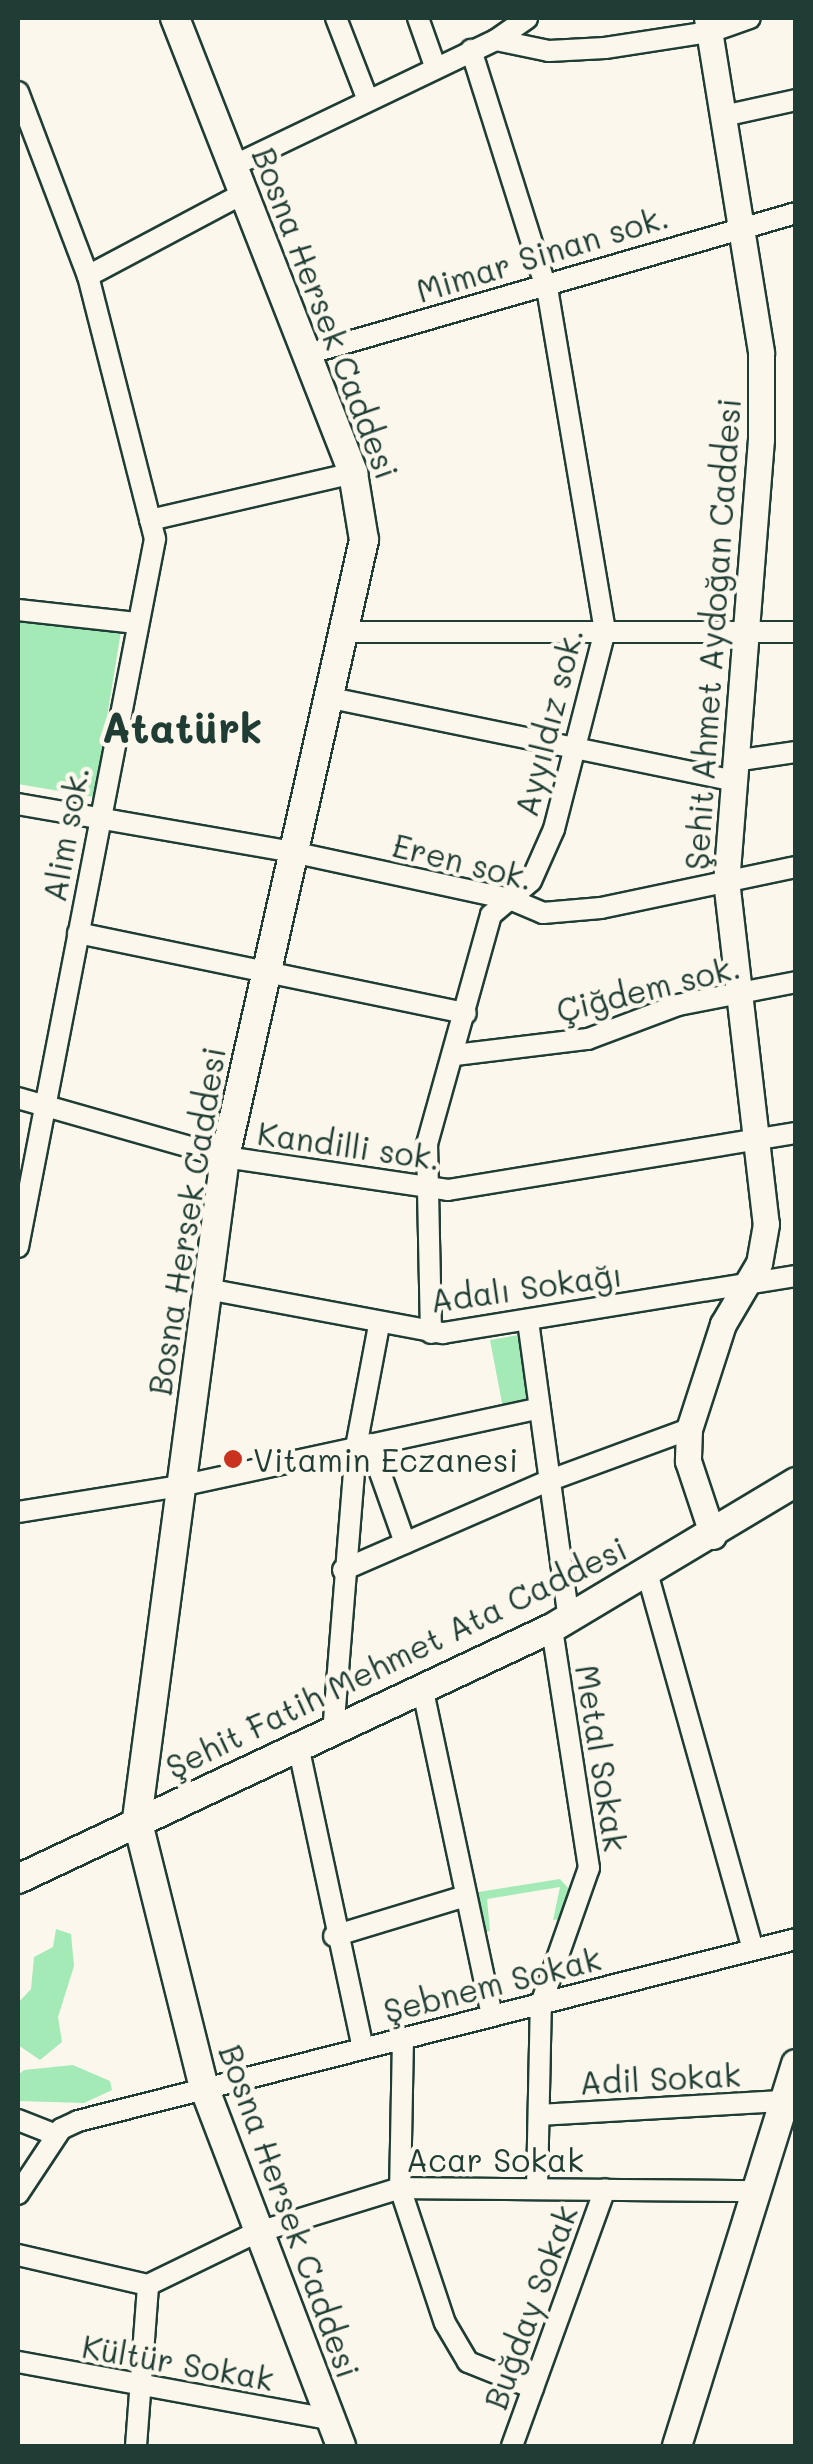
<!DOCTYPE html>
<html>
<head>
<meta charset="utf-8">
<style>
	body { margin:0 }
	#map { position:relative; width:813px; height:2464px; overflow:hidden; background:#fbf7ec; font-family:Mali,sans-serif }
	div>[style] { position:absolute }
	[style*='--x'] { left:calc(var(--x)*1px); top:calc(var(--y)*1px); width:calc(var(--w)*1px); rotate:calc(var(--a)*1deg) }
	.green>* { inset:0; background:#a3eab7 }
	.roads { filter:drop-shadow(2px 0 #1f3d34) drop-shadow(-2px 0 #1f3d34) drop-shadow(0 2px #1f3d34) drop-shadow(0 -2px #1f3d34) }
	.minor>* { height:20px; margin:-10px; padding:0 10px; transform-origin:10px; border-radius:10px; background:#fbf7ec }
	.tertiary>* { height:25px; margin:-12.5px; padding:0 12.5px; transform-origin:12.5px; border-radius:12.5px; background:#fbf7ec }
	.secondary>* { height:28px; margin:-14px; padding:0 14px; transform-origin:14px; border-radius:14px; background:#fbf7ec }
	.dots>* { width:28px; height:28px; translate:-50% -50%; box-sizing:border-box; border:5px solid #fbf7ec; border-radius:50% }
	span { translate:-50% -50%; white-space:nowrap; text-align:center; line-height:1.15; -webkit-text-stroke:9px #fbf7ec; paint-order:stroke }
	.street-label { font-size:32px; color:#1f3d34 }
	.poi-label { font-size:32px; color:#1f3d34 }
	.left { translate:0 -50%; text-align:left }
	.district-label { font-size:42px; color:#1f3d34; font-weight:700 }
	.frame { position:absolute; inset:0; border:20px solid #1f3d34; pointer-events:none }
</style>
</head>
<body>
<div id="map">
	<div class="green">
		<div style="clip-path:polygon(18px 621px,121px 631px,94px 797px,18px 784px)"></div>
		<div style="clip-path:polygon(524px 1334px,531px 1402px,503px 1408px,490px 1340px)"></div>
		<div style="clip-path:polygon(560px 1879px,570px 1890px,561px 1919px,553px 1920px,560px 1887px,487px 1899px,490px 1931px,483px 1932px,472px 1893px)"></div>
		<div style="clip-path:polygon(56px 1929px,71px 1934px,74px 1966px,58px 2017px,62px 2042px,40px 2060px,18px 2045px,18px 2003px,31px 1989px,34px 1957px,53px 1947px)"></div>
		<div style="clip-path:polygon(73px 2065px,110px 2081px,112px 2090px,84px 2103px,18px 2101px,18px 2075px,24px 2070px)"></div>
	</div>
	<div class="roads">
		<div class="minor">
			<div style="--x:336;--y:18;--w:86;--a:68.8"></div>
			<div style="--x:418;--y:18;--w:51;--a:70.5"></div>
			<div style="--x:496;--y:40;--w:54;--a:11.7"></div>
			<div style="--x:549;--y:51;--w:56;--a:-3.1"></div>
			<div style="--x:605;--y:48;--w:106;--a:-8.7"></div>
			<div style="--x:710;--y:32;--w:42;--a:-19.3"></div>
			<div style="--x:18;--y:92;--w:197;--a:69.2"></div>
			<div style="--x:88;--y:276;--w:271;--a:75.7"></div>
			<div style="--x:155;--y:539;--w:721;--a:100.95"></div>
			<div style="--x:723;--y:116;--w:75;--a:-12.4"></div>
			<div style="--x:233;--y:166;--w:292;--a:-25.6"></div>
			<div style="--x:496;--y:40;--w:38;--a:-35"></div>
			<div style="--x:88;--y:276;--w:177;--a:-28"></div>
			<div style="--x:307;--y:354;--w:509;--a:-16.08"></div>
			<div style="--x:150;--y:520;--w:208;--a:-13"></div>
			<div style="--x:18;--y:610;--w:119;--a:6.3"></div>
			<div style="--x:347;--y:632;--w:449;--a:0"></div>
			<div style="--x:331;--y:698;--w:409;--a:11.6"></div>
			<div style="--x:734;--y:761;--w:63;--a:-8.3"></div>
			<div style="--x:18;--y:804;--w:278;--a:9.9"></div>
			<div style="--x:292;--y:852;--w:223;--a:12.2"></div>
			<div style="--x:510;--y:899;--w:36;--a:23"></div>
			<div style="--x:543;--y:913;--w:58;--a:-4.9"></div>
			<div style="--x:601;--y:908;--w:199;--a:-11.9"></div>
			<div style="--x:78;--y:933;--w:396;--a:11.7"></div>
			<div style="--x:455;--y:1055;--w:134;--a:-6.9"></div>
			<div style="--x:588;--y:1039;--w:96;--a:-20.7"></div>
			<div style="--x:678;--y:1005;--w:120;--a:-11"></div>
			<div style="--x:18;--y:1098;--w:215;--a:15.9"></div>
			<div style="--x:225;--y:1157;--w:225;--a:8.4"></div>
			<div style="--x:448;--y:1190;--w:353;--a:-9.3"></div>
			<div style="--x:207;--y:1289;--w:240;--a:10.6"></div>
			<div style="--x:443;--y:1333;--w:358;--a:-9.2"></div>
			<div style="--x:528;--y:1321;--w:301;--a:82.2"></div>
			<div style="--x:431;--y:1333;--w:189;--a:-91.2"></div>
			<div style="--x:427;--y:1144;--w:238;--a:-74.4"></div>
			<div style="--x:491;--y:915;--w:52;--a:-40.4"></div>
			<div style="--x:531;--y:881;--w:57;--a:-66.1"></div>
			<div style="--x:554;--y:829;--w:204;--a:-75.6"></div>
			<div style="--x:605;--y:631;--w:342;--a:-99.6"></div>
			<div style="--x:548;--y:294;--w:256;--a:-107.5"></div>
			<div style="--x:370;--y:1444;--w:105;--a:70.5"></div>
			<div style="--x:18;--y:1512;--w:164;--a:-9.1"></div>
			<div style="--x:180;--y:1486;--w:368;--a:-12.2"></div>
			<div style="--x:343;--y:1570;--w:223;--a:-23.5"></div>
			<div style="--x:548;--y:1481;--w:150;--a:-20.2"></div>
			<div style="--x:648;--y:1576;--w:385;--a:74.3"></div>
			<div style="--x:423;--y:1691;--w:332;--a:78"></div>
			<div style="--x:333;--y:1733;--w:287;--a:-85.4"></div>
			<div style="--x:356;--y:1447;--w:124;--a:-79.3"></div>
			<div style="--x:299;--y:1750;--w:305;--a:77.9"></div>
			<div style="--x:334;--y:1936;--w:134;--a:-16.9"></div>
			<div style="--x:403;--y:2038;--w:150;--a:91.1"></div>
			<div style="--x:400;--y:2188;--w:142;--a:71.6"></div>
			<div style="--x:445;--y:2323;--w:45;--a:59.5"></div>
			<div style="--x:468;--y:2362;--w:70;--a:21.8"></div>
			<div style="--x:540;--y:2115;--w:245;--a:-3.3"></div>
			<div style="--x:18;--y:2120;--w:41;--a:21.5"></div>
			<div style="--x:537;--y:2188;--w:184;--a:-88.8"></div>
			<div style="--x:541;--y:2004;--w:144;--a:-70.6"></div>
			<div style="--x:589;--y:1868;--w:243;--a:-98.8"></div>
			<div style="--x:18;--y:2194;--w:78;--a:-56.5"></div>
			<div style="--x:61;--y:2129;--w:19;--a:-25"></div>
			<div style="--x:78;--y:2121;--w:741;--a:-14.22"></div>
			<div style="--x:18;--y:2255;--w:133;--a:13"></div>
			<div style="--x:148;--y:2285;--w:119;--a:-25.9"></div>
			<div style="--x:255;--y:2233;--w:152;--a:-17.2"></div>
			<div style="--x:400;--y:2188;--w:356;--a:0.5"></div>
			<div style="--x:18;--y:2362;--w:316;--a:10.4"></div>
			<div style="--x:136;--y:2446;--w:161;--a:-85.7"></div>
			<div style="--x:512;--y:2446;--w:273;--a:-70.1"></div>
		</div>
		<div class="tertiary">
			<div style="--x:707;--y:18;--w:339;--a:80.8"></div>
			<div style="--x:761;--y:353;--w:86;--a:90"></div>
			<div style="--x:761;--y:439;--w:442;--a:94.5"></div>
			<div style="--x:726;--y:880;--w:346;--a:83.4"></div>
			<div style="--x:766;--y:1224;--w:40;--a:100"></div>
			<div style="--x:759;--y:1263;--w:71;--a:120.5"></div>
			<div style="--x:723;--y:1324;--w:110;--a:107.9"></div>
			<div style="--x:689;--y:1429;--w:32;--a:92"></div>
			<div style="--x:688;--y:1461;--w:79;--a:71.6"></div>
		</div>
		<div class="secondary">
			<div style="--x:175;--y:18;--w:489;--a:68.6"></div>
			<div style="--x:353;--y:473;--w:68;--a:80.7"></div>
			<div style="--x:364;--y:540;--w:632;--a:102.7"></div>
			<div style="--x:225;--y:1157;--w:668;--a:97.57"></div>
			<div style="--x:137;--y:1819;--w:276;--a:76"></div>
			<div style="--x:204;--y:2087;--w:384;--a:69.1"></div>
			<div style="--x:18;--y:1879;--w:590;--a:-25.18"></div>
			<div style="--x:552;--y:1628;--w:284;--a:-30.9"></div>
			<div style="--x:677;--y:2446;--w:400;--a:-72.7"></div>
		</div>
	</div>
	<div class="dots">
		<div style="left:233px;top:1459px;background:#c8321e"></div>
	</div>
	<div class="street-label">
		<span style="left:542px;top:253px;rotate:-17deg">Mimar Sinan sok.</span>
		<span style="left:326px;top:313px;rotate:69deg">Bosna Hersek Caddesi</span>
		<span style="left:712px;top:634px;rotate:-86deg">Şehit Ahmet Aydoğan Caddesi</span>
		<span style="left:548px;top:722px;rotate:-76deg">Ayyıldız sok.</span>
		<span style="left:65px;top:834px;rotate:-80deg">Alim sok.</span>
		<span style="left:463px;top:861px;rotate:14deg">Eren sok.</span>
		<span style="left:648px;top:988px;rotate:-14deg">Çiğdem sok.</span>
		<span style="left:349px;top:1145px;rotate:8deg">Kandilli sok.</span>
		<span style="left:186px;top:1221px;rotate:-81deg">Bosna Hersek Caddesi</span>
		<span style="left:526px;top:1287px;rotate:-8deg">Adalı Sokağı</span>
		<span style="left:396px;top:1657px;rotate:-26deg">Şehit Fatih Mehmet Ata Caddesi</span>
		<span style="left:602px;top:1758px;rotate:81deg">Metal Sokak</span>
		<span style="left:492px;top:1984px;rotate:-14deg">Şebnem Sokak</span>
		<span style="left:660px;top:2078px;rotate:-3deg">Adil Sokak</span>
		<span style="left:495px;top:2159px">Acar Sokak</span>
		<span style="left:290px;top:2211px;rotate:70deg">Bosna Hersek Caddesi</span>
		<span style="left:530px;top:2307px;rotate:-70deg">Buğday Sokak</span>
		<span style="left:178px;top:2362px;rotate:10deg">Kültür Sokak</span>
	</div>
	<div class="poi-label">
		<span class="left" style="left:253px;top:1459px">Vitamin Eczanesi</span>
	</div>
	<div class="district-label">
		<span style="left:182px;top:727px">Atatürk</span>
	</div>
	<div class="frame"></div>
</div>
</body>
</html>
